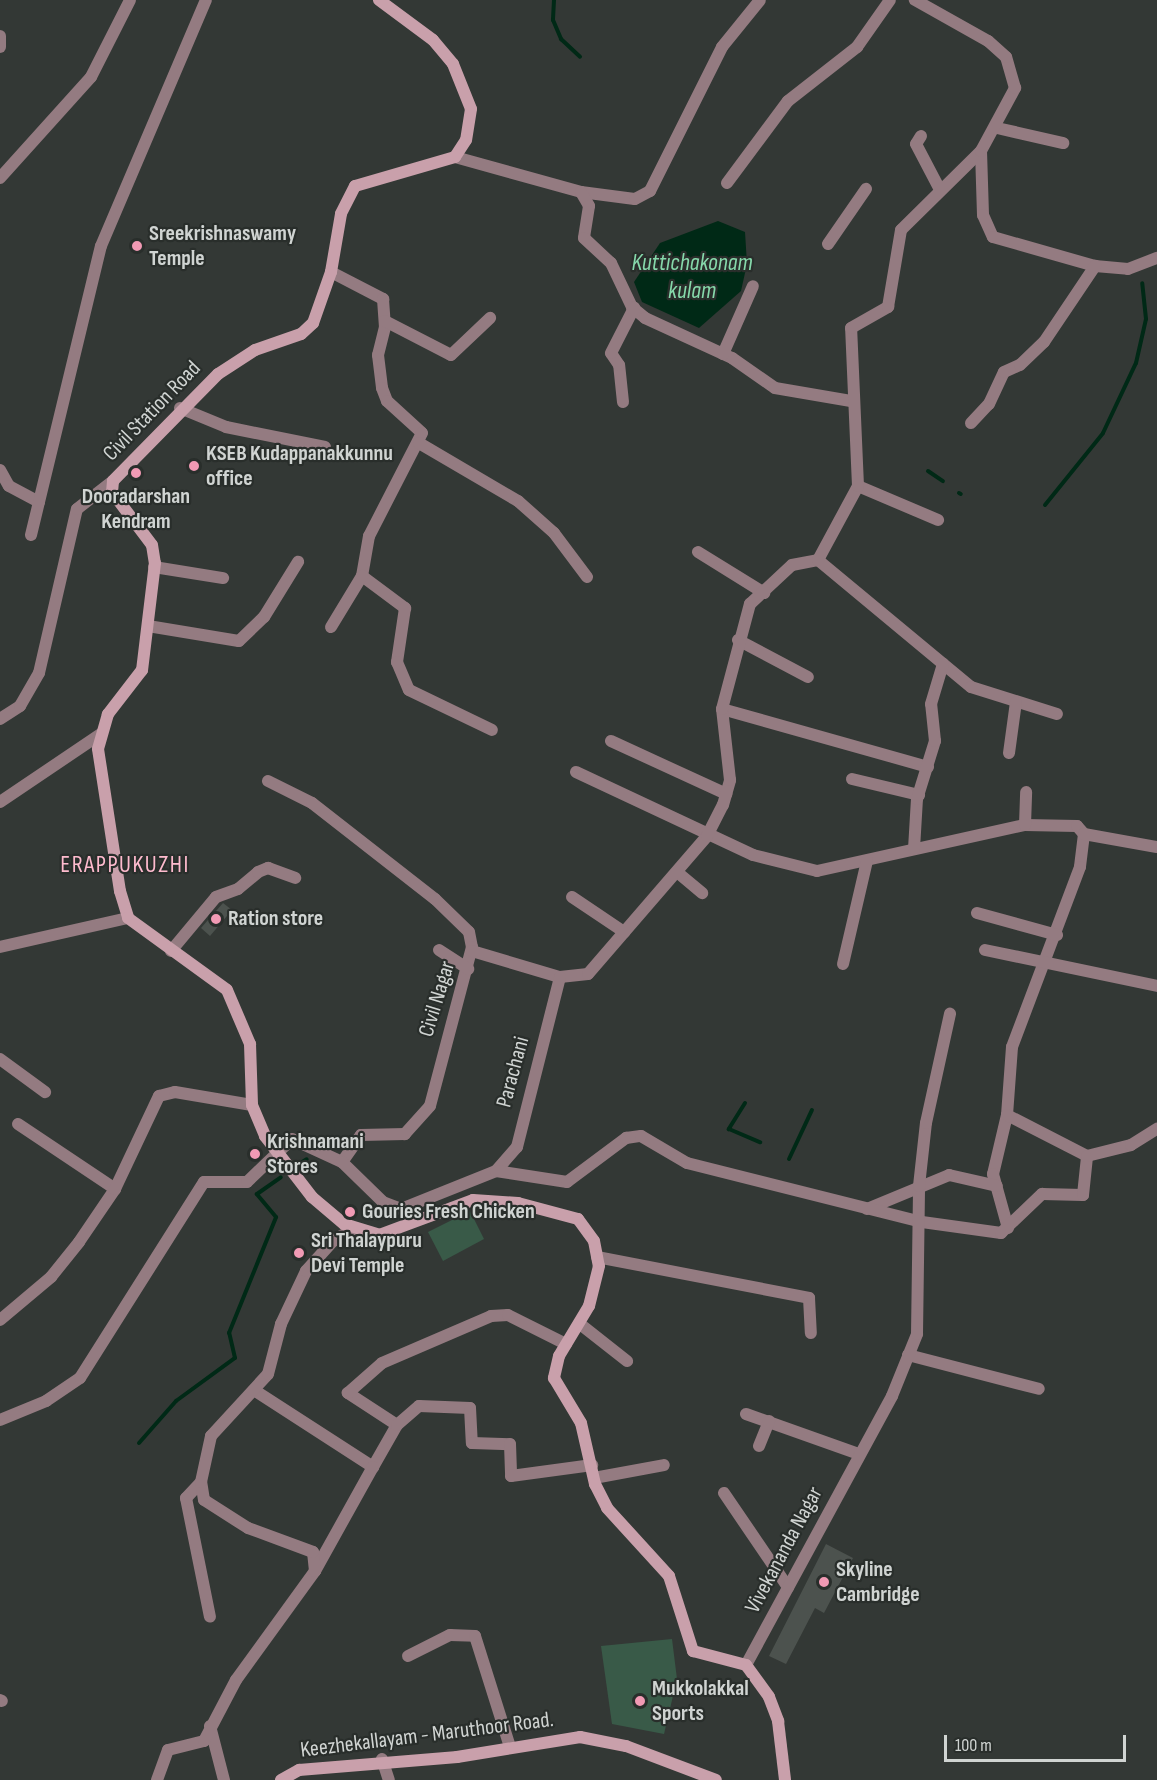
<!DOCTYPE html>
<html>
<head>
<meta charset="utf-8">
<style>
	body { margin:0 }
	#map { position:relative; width:1157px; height:1780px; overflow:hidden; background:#333835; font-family:"Sofia Sans Condensed",sans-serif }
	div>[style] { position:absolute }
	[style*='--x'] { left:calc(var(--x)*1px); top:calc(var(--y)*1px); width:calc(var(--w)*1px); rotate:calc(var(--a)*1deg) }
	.green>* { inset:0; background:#395a48 }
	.water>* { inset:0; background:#002916 }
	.stream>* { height:4px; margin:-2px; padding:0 2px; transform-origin:2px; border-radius:2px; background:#002916 }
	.building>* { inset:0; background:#4c524e }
	.street>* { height:12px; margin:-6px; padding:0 6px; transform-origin:6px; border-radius:6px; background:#947b81 }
	.secondary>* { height:12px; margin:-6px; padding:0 6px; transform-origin:6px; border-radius:6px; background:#c9a0ab }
	.dots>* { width:16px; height:16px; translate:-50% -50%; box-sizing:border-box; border:3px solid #292e2b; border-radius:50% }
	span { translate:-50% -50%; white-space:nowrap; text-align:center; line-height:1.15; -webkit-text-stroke:4.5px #292e2b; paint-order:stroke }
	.poi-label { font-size:22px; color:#d0d4d2; font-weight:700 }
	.left { translate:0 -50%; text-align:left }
	.street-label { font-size:22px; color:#d0d4d2 }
	.water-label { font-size:24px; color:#86d9ab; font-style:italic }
	.neighbourhood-label { font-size:24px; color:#febbce; letter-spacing:1.5px }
	.scale { position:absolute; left:944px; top:1735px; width:182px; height:27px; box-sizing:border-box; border:3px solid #d0d4d2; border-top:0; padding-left:8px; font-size:18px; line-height:21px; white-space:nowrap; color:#d0d4d2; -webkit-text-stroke:4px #292e2b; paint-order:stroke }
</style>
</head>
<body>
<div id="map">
	<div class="green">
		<div style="clip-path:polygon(470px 1211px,484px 1239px,443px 1261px,428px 1232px)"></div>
		<div style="clip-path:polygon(672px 1639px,677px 1679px,664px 1734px,612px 1724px,601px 1646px)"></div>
	</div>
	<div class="water">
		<div style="clip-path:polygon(718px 221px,745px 232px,747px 264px,741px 291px,699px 328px,642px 302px,634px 282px,660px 243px)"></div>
	</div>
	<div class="stream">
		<div style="--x:554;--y:0;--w:20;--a:93"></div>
		<div style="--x:553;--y:20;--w:21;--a:67"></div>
		<div style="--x:561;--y:39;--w:26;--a:43"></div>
		<div style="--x:928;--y:471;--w:18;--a:34"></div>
		<div style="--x:959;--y:493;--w:2;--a:27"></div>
		<div style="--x:1045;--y:505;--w:92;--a:-51.1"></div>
		<div style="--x:1103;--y:433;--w:77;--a:-64.8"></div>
		<div style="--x:1136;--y:363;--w:45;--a:-77.2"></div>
		<div style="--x:1146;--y:319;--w:36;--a:-96"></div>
		<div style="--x:745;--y:1103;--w:31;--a:122"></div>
		<div style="--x:729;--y:1129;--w:34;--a:23"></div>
		<div style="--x:789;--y:1159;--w:54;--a:-64.9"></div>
		<div style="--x:299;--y:1164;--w:9;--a:-32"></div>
		<div style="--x:139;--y:1443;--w:56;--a:-48.6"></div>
		<div style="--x:176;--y:1401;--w:73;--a:-36.1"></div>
		<div style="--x:235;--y:1358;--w:26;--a:-103"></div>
		<div style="--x:229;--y:1333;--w:125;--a:-67.9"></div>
		<div style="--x:276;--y:1217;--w:30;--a:-130"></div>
		<div style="--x:257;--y:1194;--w:29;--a:-35"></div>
	</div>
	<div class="building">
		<div style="clip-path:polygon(223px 903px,232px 910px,210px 936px,201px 928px)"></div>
		<div style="clip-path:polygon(826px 1544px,853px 1558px,824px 1613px,815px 1608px,786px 1664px,769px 1656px)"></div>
	</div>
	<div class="street">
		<div style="--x:0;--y:36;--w:11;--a:90"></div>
		<div style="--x:997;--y:128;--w:68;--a:12.8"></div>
		<div style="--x:921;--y:136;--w:9;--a:122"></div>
		<div style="--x:916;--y:144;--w:52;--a:62.4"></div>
		<div style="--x:981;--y:151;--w:64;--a:88.2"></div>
		<div style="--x:983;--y:215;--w:24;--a:66"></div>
		<div style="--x:993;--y:237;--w:106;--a:15.9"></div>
		<div style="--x:1095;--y:266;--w:33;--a:5"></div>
		<div style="--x:1128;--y:269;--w:31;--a:-21"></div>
		<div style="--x:455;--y:157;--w:131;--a:15.5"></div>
		<div style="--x:581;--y:192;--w:54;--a:7.4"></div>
		<div style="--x:635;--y:199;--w:17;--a:-28"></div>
		<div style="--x:650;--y:191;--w:161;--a:-63.4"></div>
		<div style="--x:722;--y:47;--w:60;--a:-51"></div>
		<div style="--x:0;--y:178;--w:136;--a:-48"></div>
		<div style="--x:91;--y:77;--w:86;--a:-63.1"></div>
		<div style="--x:727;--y:183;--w:102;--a:-53.4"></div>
		<div style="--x:788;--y:101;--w:88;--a:-38"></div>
		<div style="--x:857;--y:47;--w:57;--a:-54.9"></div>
		<div style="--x:581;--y:192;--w:16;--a:60"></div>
		<div style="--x:589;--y:206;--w:32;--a:99"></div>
		<div style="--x:584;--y:238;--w:37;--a:43"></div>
		<div style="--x:611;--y:263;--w:49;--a:64.5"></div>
		<div style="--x:632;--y:307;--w:17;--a:40"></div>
		<div style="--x:645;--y:318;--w:96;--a:24.7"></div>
		<div style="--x:732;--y:358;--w:52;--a:34.9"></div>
		<div style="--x:775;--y:388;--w:77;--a:9.7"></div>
		<div style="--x:828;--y:244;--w:67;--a:-55.4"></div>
		<div style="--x:331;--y:272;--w:59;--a:27.4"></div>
		<div style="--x:383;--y:299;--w:28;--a:86"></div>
		<div style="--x:385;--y:327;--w:29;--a:104"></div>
		<div style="--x:378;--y:355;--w:33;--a:83"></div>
		<div style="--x:382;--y:388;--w:14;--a:69"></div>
		<div style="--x:387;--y:401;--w:47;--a:42.4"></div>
		<div style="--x:422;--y:433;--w:116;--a:117.2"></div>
		<div style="--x:369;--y:536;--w:41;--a:99.9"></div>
		<div style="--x:362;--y:576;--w:54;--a:36.7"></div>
		<div style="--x:405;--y:608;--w:55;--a:98.4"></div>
		<div style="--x:397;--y:662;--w:30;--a:67"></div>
		<div style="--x:409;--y:690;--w:92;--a:25.7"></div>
		<div style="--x:385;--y:321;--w:74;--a:27.3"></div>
		<div style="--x:451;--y:355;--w:54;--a:-43.5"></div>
		<div style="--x:723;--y:354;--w:74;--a:-66.2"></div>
		<div style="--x:623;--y:402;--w:37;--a:-96"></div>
		<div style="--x:619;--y:365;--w:14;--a:-124"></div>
		<div style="--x:611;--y:353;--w:51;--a:-62.9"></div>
		<div style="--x:180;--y:408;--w:50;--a:22.4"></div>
		<div style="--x:226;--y:427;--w:101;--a:11.4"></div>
		<div style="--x:971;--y:423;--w:26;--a:-47"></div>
		<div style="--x:989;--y:404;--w:35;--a:-65"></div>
		<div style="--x:1004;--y:372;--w:17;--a:-24"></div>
		<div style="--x:1020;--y:365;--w:33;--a:-44"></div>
		<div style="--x:1044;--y:342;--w:92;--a:-56.1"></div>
		<div style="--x:419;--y:443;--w:115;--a:30.4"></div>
		<div style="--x:518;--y:501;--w:48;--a:41.6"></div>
		<div style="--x:554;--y:533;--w:55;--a:53.1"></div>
		<div style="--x:0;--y:470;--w:18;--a:61"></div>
		<div style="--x:9;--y:486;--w:34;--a:28"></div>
		<div style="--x:858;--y:486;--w:87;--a:23"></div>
		<div style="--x:31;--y:535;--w:297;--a:-76.4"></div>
		<div style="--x:101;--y:246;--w:267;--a:-66.9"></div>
		<div style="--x:698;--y:552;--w:78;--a:31.8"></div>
		<div style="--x:818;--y:560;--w:199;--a:39.7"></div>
		<div style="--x:971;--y:687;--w:90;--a:17.4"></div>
		<div style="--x:154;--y:567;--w:70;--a:9.1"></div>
		<div style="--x:148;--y:626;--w:92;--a:9.4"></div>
		<div style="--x:239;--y:641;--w:35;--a:-44"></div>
		<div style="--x:264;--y:617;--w:65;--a:-58.3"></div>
		<div style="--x:331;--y:627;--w:60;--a:-58.7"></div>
		<div style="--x:738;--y:640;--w:79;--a:27.9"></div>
		<div style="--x:722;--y:709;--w:214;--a:15.7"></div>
		<div style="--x:0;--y:719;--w:24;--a:-33"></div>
		<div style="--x:20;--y:706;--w:38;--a:-60"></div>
		<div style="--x:39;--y:673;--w:168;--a:-77"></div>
		<div style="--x:77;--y:509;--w:46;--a:-37.9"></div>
		<div style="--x:611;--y:741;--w:127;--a:24.7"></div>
		<div style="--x:1009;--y:753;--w:51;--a:-82.2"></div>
		<div style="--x:576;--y:772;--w:195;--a:25.1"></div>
		<div style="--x:753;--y:855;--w:66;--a:14"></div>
		<div style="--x:817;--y:871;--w:213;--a:-12.5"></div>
		<div style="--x:1025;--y:825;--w:52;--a:1.1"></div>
		<div style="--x:1077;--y:826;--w:11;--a:49"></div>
		<div style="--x:1084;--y:834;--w:33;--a:97"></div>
		<div style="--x:1080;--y:867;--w:192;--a:110.7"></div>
		<div style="--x:1012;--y:1047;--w:68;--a:94.2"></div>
		<div style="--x:1007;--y:1115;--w:61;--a:103.3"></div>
		<div style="--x:993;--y:1174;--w:56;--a:74.5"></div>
		<div style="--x:852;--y:779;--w:69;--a:13.4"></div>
		<div style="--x:268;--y:781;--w:49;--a:26.6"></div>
		<div style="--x:312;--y:803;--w:156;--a:38"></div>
		<div style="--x:435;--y:899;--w:47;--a:44.1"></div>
		<div style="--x:469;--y:932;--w:15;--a:79"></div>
		<div style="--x:472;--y:947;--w:164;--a:104.8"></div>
		<div style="--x:430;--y:1106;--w:38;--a:132"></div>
		<div style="--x:405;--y:1134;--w:44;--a:178.7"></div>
		<div style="--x:361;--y:1135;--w:33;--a:125"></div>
		<div style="--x:0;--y:802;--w:122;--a:-34"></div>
		<div style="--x:1025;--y:825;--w:33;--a:-88"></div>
		<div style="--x:1084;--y:834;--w:74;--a:10.1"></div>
		<div style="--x:914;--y:849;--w:50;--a:-86.6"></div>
		<div style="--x:917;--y:799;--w:61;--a:-72.8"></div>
		<div style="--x:935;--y:741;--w:37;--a:-96"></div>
		<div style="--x:931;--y:704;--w:42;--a:-73.3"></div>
		<div style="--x:677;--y:872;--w:33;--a:40"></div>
		<div style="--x:572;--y:897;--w:63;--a:33.9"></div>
		<div style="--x:977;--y:913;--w:83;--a:15.4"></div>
		<div style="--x:0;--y:947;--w:131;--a:-12.8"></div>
		<div style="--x:439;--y:950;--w:35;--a:33"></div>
		<div style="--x:985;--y:950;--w:176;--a:11.8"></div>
		<div style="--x:171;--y:951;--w:70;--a:-50.2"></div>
		<div style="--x:216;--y:897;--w:23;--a:-20"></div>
		<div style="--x:238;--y:889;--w:26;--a:-40"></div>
		<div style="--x:258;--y:872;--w:11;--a:-22"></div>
		<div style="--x:268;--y:868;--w:29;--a:20"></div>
		<div style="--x:472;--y:951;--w:92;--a:16.5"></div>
		<div style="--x:560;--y:977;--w:28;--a:-6"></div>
		<div style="--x:588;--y:974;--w:182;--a:-49.2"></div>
		<div style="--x:707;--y:836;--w:35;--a:-63"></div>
		<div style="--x:723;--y:805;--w:26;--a:-74"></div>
		<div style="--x:730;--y:780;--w:71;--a:-96.4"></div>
		<div style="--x:722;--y:709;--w:109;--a:-75.1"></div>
		<div style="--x:750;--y:604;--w:57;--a:-42.9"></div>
		<div style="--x:792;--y:565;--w:26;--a:-11"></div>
		<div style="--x:818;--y:560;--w:84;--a:-61.6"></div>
		<div style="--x:858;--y:486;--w:158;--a:-92.5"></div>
		<div style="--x:851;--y:328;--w:43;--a:-29.6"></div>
		<div style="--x:888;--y:307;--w:78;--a:-80.4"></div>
		<div style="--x:901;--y:230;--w:112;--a:-44.6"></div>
		<div style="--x:981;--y:151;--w:72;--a:-61.6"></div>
		<div style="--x:1015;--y:88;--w:32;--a:-106"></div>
		<div style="--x:1006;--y:57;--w:24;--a:-138"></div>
		<div style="--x:988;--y:41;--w:84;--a:-150.7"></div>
		<div style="--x:843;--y:964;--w:106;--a:-76.9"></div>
		<div style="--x:0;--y:1059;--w:56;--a:36.3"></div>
		<div style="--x:1007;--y:1115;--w:90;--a:27.1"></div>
		<div style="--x:18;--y:1124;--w:117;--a:33.8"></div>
		<div style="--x:496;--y:1171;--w:32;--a:-49"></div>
		<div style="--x:517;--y:1147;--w:175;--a:-75.8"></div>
		<div style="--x:867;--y:1209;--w:89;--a:-22.5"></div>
		<div style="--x:949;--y:1175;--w:49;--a:12.9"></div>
		<div style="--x:597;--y:1257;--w:216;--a:10.9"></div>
		<div style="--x:809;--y:1298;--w:35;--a:87"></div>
		<div style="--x:0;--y:1320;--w:67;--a:-40.1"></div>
		<div style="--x:51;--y:1277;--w:45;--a:-51.3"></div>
		<div style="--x:79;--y:1242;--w:64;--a:-55.8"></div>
		<div style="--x:115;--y:1189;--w:103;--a:-64.7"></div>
		<div style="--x:159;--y:1096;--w:16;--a:-14"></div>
		<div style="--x:175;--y:1092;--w:78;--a:9.6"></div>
		<div style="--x:580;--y:1324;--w:60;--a:38.2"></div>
		<div style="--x:908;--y:1355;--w:135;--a:14.5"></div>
		<div style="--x:254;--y:1390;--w:142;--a:32.9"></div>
		<div style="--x:373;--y:1467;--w:48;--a:-60.3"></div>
		<div style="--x:397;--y:1425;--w:59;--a:-146.9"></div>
		<div style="--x:348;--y:1393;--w:45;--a:-41.4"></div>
		<div style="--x:382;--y:1363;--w:119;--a:-23.3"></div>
		<div style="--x:491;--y:1316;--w:17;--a:-3"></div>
		<div style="--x:508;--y:1315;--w:65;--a:26.6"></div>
		<div style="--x:746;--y:1414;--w:120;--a:19.5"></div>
		<div style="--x:0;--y:1420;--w:50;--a:-22.4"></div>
		<div style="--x:46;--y:1401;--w:41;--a:-34.1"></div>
		<div style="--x:80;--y:1378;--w:232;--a:-57.7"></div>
		<div style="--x:204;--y:1182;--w:43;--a:0"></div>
		<div style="--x:247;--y:1182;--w:62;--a:-43.7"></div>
		<div style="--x:292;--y:1139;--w:55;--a:24.7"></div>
		<div style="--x:342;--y:1162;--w:57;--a:44.3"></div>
		<div style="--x:383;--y:1202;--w:19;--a:21"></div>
		<div style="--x:401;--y:1209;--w:102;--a:-21.8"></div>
		<div style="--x:496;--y:1171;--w:72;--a:8.8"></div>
		<div style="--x:567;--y:1182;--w:74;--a:-36.7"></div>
		<div style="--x:626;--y:1138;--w:15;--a:-8"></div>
		<div style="--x:641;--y:1136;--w:53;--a:30.4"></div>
		<div style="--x:687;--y:1163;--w:242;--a:14.1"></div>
		<div style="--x:922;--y:1222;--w:80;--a:7.9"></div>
		<div style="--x:1001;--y:1233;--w:57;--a:-43.6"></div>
		<div style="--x:1042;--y:1194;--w:41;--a:1.4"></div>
		<div style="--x:1083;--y:1195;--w:39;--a:-84"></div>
		<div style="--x:1087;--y:1156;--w:45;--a:-14"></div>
		<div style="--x:1131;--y:1145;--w:31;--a:-32"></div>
		<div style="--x:397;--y:1425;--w:29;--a:-41"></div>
		<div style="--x:419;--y:1406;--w:51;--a:2.2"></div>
		<div style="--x:470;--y:1408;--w:35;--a:87"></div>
		<div style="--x:472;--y:1443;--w:38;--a:2"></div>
		<div style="--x:510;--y:1444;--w:32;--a:88"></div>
		<div style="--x:511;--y:1476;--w:82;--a:-7.7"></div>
		<div style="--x:759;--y:1446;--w:27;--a:-68"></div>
		<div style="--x:594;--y:1478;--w:71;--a:-10.5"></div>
		<div style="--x:201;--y:1482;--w:22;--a:133"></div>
		<div style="--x:186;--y:1498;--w:121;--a:78.6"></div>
		<div style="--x:724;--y:1493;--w:114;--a:55.8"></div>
		<div style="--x:315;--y:1571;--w:119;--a:-60.9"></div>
		<div style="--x:408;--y:1656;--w:47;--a:-26.6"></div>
		<div style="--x:450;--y:1635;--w:25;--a:2"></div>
		<div style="--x:475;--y:1636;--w:116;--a:72.5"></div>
		<div style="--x:746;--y:1665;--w:306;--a:-61.5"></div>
		<div style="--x:892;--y:1396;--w:67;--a:-68"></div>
		<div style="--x:917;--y:1334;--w:148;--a:-89.2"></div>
		<div style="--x:919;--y:1186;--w:63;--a:-83.7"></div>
		<div style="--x:926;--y:1123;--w:112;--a:-77.6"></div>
		<div style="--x:0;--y:1700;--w:2;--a:27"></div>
		<div style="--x:210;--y:1726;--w:56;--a:75.5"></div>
		<div style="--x:382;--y:1759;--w:22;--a:72"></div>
		<div style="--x:157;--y:1780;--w:32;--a:-70"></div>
		<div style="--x:168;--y:1750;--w:37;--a:-14"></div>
		<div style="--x:204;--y:1741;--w:69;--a:-62.3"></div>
		<div style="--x:236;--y:1680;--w:135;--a:-54.1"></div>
		<div style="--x:315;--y:1571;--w:19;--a:-96"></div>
		<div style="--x:313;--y:1552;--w:69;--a:-159.7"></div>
		<div style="--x:248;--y:1528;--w:52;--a:-147.5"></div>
		<div style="--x:204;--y:1500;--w:18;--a:-99"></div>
		<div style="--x:201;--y:1482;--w:47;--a:-77.7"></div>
		<div style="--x:211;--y:1436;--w:84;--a:-47.4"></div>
		<div style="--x:268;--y:1374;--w:52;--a:-75.4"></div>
		<div style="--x:281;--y:1324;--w:59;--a:-64.7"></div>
		<div style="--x:306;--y:1271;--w:40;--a:-48"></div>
		<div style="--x:333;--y:1241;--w:23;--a:-31"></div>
	</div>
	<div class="secondary">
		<div style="--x:379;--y:0;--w:67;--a:36.5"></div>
		<div style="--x:433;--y:40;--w:31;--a:50"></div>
		<div style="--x:453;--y:64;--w:48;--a:68.2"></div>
		<div style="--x:471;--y:109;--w:31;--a:99"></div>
		<div style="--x:466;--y:140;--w:20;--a:123"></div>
		<div style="--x:455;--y:157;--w:104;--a:163.8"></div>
		<div style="--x:355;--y:186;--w:31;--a:117"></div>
		<div style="--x:341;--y:214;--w:59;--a:99.8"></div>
		<div style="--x:331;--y:272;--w:54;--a:109.4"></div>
		<div style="--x:313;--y:323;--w:16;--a:137"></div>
		<div style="--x:301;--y:334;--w:49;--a:160.8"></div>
		<div style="--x:255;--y:350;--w:44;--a:147"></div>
		<div style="--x:218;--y:374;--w:150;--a:134.5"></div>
		<div style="--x:113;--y:481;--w:11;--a:95"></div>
		<div style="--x:112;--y:492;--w:66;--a:53"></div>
		<div style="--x:152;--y:545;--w:18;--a:81"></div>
		<div style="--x:155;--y:563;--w:108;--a:96.9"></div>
		<div style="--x:142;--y:670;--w:56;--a:127.7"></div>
		<div style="--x:108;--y:714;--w:36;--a:106"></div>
		<div style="--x:98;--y:749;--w:144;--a:81.2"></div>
		<div style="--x:120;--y:891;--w:28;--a:73"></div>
		<div style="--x:128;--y:918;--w:122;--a:36"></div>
		<div style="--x:227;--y:990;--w:59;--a:66.9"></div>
		<div style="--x:250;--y:1044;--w:61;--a:88.1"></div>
		<div style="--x:252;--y:1105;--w:34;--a:67"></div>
		<div style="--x:265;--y:1136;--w:77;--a:52.4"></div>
		<div style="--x:312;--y:1197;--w:42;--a:40.2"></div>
		<div style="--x:344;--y:1224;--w:37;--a:17"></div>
		<div style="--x:379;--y:1235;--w:100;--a:-20.4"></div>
		<div style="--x:473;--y:1200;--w:45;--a:3.8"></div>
		<div style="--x:518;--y:1203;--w:62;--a:14.9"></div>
		<div style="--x:578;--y:1219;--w:27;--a:54"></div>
		<div style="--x:594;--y:1241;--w:25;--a:79"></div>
		<div style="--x:599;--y:1266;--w:41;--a:104"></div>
		<div style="--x:589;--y:1306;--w:58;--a:121"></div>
		<div style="--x:559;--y:1356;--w:23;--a:103"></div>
		<div style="--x:554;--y:1378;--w:52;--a:59"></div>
		<div style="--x:581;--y:1423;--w:63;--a:77.1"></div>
		<div style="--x:595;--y:1484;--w:27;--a:63"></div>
		<div style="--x:607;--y:1508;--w:92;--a:47.6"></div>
		<div style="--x:669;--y:1576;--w:79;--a:72.3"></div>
		<div style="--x:693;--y:1651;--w:55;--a:14.8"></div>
		<div style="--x:746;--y:1665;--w:39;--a:54"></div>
		<div style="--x:769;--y:1697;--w:26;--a:69"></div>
		<div style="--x:778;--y:1721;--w:59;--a:83.2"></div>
		<div style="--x:281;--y:1780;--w:21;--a:-29"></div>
		<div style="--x:299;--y:1770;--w:159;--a:-4.7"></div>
		<div style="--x:457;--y:1757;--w:125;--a:-9.2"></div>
		<div style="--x:580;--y:1737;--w:47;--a:11.1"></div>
		<div style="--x:626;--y:1746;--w:96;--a:20.7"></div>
	</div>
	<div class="dots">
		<div style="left:137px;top:246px;background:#f19ab4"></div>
		<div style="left:194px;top:466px;background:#f19ab4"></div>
		<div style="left:136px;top:473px;background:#f19ab4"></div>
		<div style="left:216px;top:919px;background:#f19ab4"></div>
		<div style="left:255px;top:1154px;background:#f19ab4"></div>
		<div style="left:350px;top:1212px;background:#f19ab4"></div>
		<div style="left:299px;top:1253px;background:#f19ab4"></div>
		<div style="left:824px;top:1582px;background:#f19ab4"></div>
		<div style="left:640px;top:1701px;background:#f19ab4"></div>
	</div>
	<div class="poi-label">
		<span class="left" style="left:149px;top:246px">Sreekrishnaswamy<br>Temple</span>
		<span class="left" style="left:206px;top:466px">KSEB Kudappanakkunnu<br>office</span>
		<span style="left:136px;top:509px">Dooradarshan<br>Kendram</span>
		<span class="left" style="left:228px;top:919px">Ration store</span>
		<span class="left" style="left:267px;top:1154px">Krishnamani<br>Stores</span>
		<span class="left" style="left:362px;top:1212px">Gouries Fresh Chicken</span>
		<span class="left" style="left:311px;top:1253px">Sri Thalaypuru<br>Devi Temple</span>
		<span class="left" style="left:836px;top:1582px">Skyline<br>Cambridge</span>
		<span class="left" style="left:652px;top:1701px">Mukkolakkal<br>Sports</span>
	</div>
	<div class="street-label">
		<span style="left:152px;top:411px;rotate:-46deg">Civil Station Road</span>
		<span style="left:437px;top:999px;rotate:-73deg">Civil Nagar</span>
		<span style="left:513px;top:1072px;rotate:-75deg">Parachani</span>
		<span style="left:784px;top:1550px;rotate:-62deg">Vivekananda Nagar</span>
		<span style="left:427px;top:1735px;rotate:-7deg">Keezhekallayam - Maruthoor Road.</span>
	</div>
	<div class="water-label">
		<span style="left:692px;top:277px">Kuttichakonam<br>kulam</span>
	</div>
	<div class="neighbourhood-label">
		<span style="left:125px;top:865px">ERAPPUKUZHI</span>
	</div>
	<div class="scale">100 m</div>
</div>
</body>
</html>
